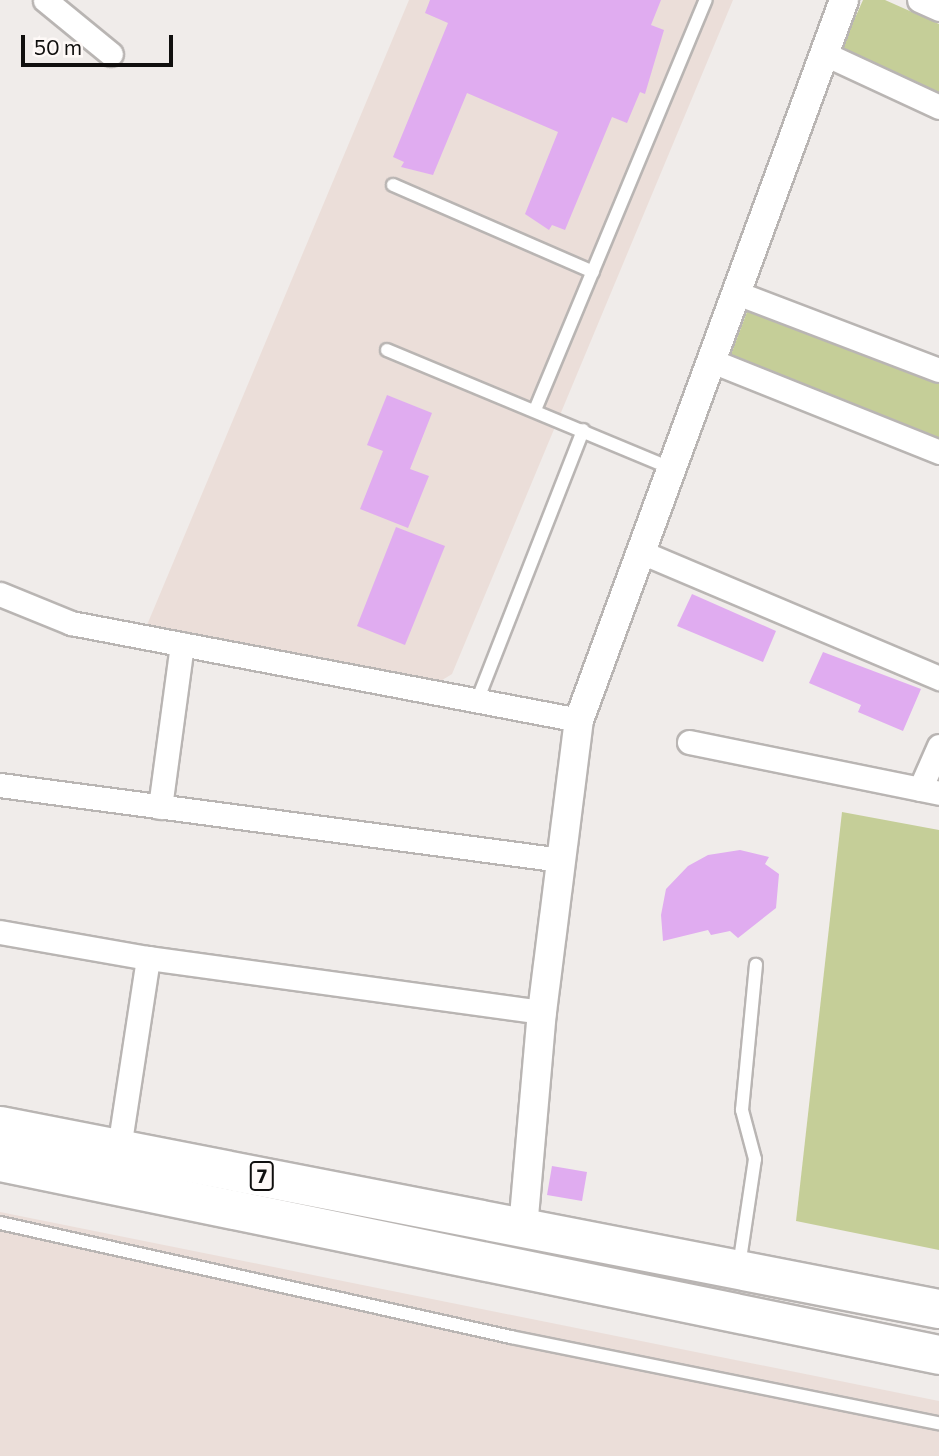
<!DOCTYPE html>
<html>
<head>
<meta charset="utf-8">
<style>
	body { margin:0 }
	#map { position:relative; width:939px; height:1456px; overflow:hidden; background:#f0ecea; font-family:Commissioner,sans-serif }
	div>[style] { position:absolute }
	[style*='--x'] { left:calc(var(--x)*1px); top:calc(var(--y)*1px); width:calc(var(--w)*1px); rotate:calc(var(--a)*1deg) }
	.built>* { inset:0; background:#ebded9 }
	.green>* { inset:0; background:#c5ce98 }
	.building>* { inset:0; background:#e0acf0 }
	.roads { filter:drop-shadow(2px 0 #b9b5b3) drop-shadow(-2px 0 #b9b5b3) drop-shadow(0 2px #b9b5b3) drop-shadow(0 -2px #b9b5b3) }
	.service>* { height:12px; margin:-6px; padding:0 6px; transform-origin:6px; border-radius:6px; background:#fff }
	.minor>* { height:23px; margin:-11.5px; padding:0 11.5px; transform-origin:11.5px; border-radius:11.5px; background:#fff }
	.tertiary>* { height:28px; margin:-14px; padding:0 14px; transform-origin:14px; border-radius:14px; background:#fff }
	.trunk>* { height:38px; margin:-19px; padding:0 19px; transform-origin:19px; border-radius:19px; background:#fff }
	span { translate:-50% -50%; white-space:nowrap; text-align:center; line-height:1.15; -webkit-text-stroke:7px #fef9f7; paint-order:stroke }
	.shield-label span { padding:2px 5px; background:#fef9f7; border:2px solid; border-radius:5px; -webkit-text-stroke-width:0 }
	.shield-label { font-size:19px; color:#100f0e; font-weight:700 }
	.scale { position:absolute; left:21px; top:35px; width:152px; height:32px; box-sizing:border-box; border:4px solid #100f0e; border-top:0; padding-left:9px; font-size:21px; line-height:24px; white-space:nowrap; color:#100f0e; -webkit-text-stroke:5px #fef9f7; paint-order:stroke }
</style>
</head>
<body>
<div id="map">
	<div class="built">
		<div style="clip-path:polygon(409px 0,733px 0,452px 674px,439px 682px,147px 625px)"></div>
		<div style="clip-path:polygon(0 1212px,939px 1401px,939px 1456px,0 1456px)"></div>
	</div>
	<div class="green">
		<div style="clip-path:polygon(863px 0,885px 0,939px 24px,939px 93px,841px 49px)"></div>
		<div style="clip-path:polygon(748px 309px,939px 383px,939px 438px,730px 357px)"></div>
		<div style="clip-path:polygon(842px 812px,939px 830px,939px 1250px,796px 1221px)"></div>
	</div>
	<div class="building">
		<div style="clip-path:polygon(430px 0,661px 0,651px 25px,664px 30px,645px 94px,640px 92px,627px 123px,612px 117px,565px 230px,552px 225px,549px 230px,525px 214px,558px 132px,467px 93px,433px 175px,401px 167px,404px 162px,393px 157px,448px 23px,425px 13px)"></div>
		<div style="clip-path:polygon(387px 395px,432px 413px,410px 469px,429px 476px,408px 528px,360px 509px,383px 451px,367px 445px)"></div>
		<div style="clip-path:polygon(396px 527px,445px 546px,405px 645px,357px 626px)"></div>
		<div style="clip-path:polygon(692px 594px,776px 631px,763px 662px,677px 626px)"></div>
		<div style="clip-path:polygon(823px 652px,921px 689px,903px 731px,858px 712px,861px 705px,809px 683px)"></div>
		<div style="clip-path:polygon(740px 850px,769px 857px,765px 864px,779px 874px,776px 908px,738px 938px,730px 931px,711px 935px,708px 930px,663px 941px,661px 915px,666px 889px,688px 866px,708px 855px)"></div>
		<div style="clip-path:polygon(552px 1166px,587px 1172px,582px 1201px,547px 1195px)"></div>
	</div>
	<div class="roads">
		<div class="service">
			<div style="--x:393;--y:185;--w:218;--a:23.5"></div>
			<div style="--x:387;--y:350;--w:308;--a:22.6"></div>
			<div style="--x:535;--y:410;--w:444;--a:-67.4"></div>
			<div style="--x:477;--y:701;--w:291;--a:-68.6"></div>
			<div style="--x:0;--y:1223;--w:524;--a:12.58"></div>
			<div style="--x:511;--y:1337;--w:437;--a:11.4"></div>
			<div style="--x:739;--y:1266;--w:108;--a:-81.5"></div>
			<div style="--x:755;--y:1159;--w:51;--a:-104.9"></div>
			<div style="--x:742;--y:1110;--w:146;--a:-84.5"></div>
		</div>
		<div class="minor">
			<div style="--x:45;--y:0;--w:85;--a:39.3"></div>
			<div style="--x:919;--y:0;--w:22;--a:24"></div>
			<div style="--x:825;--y:54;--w:126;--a:24.9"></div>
			<div style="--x:737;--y:293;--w:216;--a:20.9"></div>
			<div style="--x:712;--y:361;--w:245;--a:21.8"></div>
			<div style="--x:641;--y:552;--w:324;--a:22.9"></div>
			<div style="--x:0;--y:594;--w:77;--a:22.2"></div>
			<div style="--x:71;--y:623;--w:517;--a:10.81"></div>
			<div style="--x:689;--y:742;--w:255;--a:11.5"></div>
			<div style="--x:0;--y:785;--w:566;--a:7.61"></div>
			<div style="--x:920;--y:789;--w:47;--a:-66.2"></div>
			<div style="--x:160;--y:807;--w:164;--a:-82.3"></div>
			<div style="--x:0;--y:932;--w:150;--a:10"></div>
			<div style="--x:148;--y:958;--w:398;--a:7.8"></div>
			<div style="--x:119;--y:1148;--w:192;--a:-81.3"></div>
		</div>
		<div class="tertiary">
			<div style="--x:523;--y:1228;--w:217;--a:-85"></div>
			<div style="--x:542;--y:1012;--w:294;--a:-82.8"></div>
			<div style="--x:579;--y:720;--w:767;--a:-69.79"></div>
		</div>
		<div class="trunk">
			<div style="--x:0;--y:1126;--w:957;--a:11.03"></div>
			<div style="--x:0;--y:1162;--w:959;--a:11.61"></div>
		</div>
	</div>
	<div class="shield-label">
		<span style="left:262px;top:1176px">7</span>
	</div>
	<div class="scale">50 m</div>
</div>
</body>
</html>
